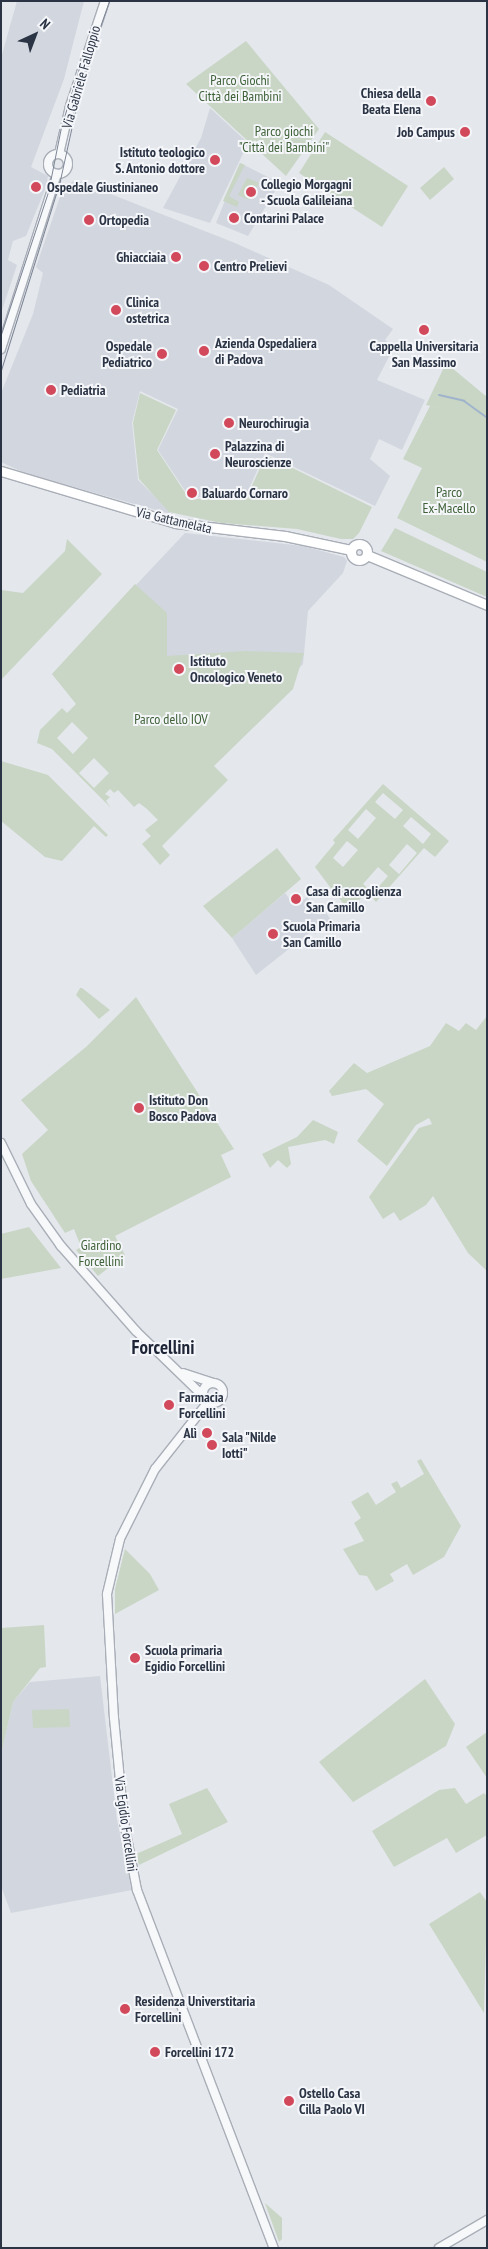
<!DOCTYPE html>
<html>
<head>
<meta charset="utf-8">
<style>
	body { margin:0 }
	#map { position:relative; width:488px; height:2249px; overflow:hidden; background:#e4e7ec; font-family:"PT Sans Narrow",sans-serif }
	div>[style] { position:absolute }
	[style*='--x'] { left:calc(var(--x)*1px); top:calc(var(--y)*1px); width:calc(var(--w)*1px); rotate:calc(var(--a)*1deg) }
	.built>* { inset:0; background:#d2d6de }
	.green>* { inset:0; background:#c9d6c5 }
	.stream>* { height:2px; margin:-1px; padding:0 1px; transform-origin:1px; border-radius:1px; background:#9fb4cc }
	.roads { filter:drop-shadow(1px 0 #a9aeb7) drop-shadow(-1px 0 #a9aeb7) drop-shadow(0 1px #a9aeb7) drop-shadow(0 -1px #a9aeb7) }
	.minor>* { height:8px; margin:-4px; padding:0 4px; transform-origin:4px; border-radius:4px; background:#f7f8fa }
	.minor>.ring { margin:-4px; padding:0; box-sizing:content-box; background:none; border:8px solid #f7f8fa; border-radius:50% }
	.major>* { height:9px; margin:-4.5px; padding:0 4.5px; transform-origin:4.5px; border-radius:4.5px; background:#fff }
	.major>.ring { margin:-4.5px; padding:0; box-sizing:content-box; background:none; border:9px solid #fff; border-radius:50% }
	.tram>* { height:1px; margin:-0.5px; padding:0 0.5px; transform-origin:0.5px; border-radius:0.5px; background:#7d8696 }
	.dots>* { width:14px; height:14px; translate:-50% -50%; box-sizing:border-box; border:2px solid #f4f6f9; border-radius:50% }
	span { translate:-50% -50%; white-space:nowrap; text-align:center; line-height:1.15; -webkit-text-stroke:4px #f4f6f9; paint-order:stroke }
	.street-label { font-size:14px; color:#2b3445 }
	.park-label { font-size:14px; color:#3f6138 }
	.poi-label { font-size:14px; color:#2b3445; font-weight:700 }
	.right { translate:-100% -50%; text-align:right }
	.left { translate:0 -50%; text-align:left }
	.district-label { font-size:19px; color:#1d2536; font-weight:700 }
	.frame { position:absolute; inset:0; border:2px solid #2b3445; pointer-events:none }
	.north { position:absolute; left:10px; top:10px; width:50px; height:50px; -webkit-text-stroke:4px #f4f6f9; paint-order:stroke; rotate:43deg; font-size:14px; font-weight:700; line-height:20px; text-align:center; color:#2b3445 }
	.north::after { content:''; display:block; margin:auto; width:18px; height:22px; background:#2b3445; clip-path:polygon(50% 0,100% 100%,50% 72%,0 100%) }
</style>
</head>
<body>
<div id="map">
	<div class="built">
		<div style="clip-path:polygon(17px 1px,84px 1px,64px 79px,31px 167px,48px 176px,46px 187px,26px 236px,13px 241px,8px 260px,17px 265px,1px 313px,1px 58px)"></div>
		<div style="clip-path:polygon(210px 108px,248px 143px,210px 223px,163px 208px,201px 138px)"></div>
		<div style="clip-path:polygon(240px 163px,280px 183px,248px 236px,216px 223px)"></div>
		<div style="clip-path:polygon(75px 180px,235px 243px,329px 285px,393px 329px,385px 340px,394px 347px,377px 380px,425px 400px,402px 450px,379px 439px,370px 459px,390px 476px,375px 506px,265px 453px,248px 491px,190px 498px,158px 450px,178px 409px,140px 391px,132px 423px,138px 480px,174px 515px,27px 474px,1px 462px,1px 393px,33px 314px,43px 273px,36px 267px,63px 188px)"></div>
		<div style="clip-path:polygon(185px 533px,303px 546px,344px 557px,347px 561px,343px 573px,308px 611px,303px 664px,166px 812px,52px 674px)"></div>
		<div style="clip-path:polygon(285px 893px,295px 906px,307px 897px,320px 915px,325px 911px,333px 923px,315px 934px,313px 931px,309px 933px,256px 975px,232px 938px)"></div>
		<div style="clip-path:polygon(100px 1676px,117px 1820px,132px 1890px,11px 1913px,1px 1886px,1px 1755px,13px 1702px,30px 1682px)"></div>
	</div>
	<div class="green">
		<div style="clip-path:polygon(246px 41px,319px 129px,286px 176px,186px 84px)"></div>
		<div style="clip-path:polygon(325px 132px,408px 186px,382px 227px,299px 173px)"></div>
		<div style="clip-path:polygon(240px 163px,245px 165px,229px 196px,239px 202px,237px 207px,223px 201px)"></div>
		<div style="clip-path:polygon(444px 167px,454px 179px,430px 200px,420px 188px)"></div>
		<div style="clip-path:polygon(247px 178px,259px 183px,249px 200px,238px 195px)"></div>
		<div style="clip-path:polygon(446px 363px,487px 397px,487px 562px,397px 518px,422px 468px,403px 459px,430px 406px,449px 410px,426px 405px)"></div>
		<div style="clip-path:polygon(140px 393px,176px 410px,157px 450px,190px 500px,249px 492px,266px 455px,372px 507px,359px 533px,353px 539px,341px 539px,297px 529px,221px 523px,169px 512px,139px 479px,133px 423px)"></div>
		<div style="clip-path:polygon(395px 528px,487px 572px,487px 597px,381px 551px)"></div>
		<div style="clip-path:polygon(67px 539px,102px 574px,1px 680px,1px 590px,23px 593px,65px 551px)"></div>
		<div style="clip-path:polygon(evenodd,135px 584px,167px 613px,167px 656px,246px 651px,304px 653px,293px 689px,214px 766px,228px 780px,162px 846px,170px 855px,160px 865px,142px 844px,151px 836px,145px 830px,158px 820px,147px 809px,139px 803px,134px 807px,118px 790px,114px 793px,110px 789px,105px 794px,110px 797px,106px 801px,111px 808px,52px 749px,37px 743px,40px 730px,62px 708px,67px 713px,76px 704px,52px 674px,135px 584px,72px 722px,88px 738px,73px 754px,57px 738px,72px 722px,135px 584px,94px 758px,109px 773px,94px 788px,79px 773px,94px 758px)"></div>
		<div style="clip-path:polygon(1px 761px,48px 775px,108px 835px,106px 837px,94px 826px,62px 861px,45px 857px,1px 821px)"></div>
		<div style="clip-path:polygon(evenodd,383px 784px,449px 841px,435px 857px,424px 848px,376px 902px,368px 892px,348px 910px,339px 898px,342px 894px,336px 888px,333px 891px,315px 867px,335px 843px,333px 840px,383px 784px,383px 793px,403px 810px,395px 819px,375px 802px,383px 793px,383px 784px,366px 809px,376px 818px,358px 839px,348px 830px,366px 809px,383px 784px,411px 817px,431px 834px,423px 844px,403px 826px,411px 817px,383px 784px,347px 841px,358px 850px,343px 867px,333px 858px,347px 841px,383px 784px,407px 844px,417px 853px,399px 874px,389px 865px,407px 844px,383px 784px,378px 867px,388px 876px,373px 893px,363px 884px,378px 867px)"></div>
		<div style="clip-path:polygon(277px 848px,301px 879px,232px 938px,203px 906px)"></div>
		<div style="clip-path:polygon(80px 988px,82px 988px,110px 1010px,99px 1019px,76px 995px)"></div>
		<div style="clip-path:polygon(136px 997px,234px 1149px,221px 1155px,231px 1177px,115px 1236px,125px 1255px,98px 1276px,76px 1250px,81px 1247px,74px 1229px,65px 1233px,31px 1181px,22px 1154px,48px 1130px,21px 1100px,86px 1047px)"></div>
		<div style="clip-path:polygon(487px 1016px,487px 1271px,468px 1253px,433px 1196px,426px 1205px,400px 1221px,394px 1212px,383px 1219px,369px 1197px,419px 1128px,432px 1124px,429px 1118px,416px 1125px,387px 1166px,357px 1141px,384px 1104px,366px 1089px,332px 1096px,329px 1091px,354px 1063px,367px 1073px,430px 1046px,446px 1023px,459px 1031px,466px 1023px,476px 1030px)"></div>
		<div style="clip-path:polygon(313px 1120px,338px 1132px,334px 1144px,325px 1140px,288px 1147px,291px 1164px,287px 1168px,278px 1160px,270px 1168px,262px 1154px,297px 1137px)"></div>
		<div style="clip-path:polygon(29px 1227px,61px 1268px,1px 1279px,1px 1234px)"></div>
		<div style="clip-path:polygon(421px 1459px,461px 1526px,444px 1557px,413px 1575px,407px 1564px,390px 1574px,394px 1581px,376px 1591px,367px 1576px,359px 1575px,343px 1549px,364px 1541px,354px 1523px,361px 1518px,351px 1502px,368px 1492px,376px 1505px,396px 1492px,391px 1484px,397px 1481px,401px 1488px,424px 1474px,417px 1461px)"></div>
		<div style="clip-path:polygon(125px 1549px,150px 1574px,159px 1590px,115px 1614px,115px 1589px)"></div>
		<div style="clip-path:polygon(44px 1625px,46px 1667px,40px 1668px,13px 1702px,1px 1755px,1px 1628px)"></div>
		<div style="clip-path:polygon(425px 1679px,455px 1724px,446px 1746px,353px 1802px,319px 1762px)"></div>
		<div style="clip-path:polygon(69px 1709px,70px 1727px,33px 1728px,32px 1710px)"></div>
		<div style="clip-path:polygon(487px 1732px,487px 1778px,466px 1747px)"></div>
		<div style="clip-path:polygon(207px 1788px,228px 1822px,139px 1865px,136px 1854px,182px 1834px,169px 1804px)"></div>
		<div style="clip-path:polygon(455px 1788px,466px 1804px,484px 1793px,487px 1796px,487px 1835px,456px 1853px,447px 1838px,394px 1867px,372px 1831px,439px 1790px)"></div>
		<div style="clip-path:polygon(480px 1892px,487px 1902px,484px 2013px,429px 1924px)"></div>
		<div style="clip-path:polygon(265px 2203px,282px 2218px,282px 2239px,279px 2242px)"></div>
	</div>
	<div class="stream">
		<div style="--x:439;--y:395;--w:26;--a:13"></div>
		<div style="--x:464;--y:401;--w:29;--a:36"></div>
	</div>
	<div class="roads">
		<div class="minor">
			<div style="--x:59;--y:154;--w:49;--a:-77.1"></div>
			<div style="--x:70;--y:106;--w:111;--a:-71.6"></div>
			<div class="ring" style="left:48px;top:154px;width:12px;height:12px"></div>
			<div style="--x:1;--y:349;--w:184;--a:-72.3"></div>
			<div style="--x:1;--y:1143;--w:68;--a:63.8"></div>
			<div style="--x:31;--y:1204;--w:52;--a:54.5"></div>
			<div style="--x:61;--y:1246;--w:113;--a:48.6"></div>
			<div style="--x:136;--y:1331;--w:93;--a:44.1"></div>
			<div style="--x:183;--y:1373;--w:33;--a:18"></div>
			<div class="ring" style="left:203px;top:1383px;width:12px;height:12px"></div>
			<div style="--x:208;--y:1402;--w:85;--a:128.3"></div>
			<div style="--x:155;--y:1469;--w:78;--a:116.6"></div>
			<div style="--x:120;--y:1539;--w:57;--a:103.3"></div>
			<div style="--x:107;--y:1594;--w:124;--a:86.8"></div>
			<div style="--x:114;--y:1718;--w:104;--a:84.5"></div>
			<div style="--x:124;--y:1822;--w:69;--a:79.2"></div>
			<div style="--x:137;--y:1890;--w:383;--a:69.1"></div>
			<div style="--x:439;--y:2248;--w:56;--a:-30.3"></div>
		</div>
		<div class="major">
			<div style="--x:1;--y:471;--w:182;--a:16.6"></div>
			<div style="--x:175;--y:523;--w:111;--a:6.7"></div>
			<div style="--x:285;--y:536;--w:67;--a:12"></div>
			<div class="ring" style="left:351px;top:544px;width:7px;height:7px"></div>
			<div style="--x:367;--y:555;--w:130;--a:22.6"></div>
		</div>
	</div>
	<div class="tram">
		<div style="--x:1;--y:334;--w:150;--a:-71.7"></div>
		<div style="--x:48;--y:192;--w:66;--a:-78.7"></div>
		<div style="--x:61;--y:127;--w:102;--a:-73"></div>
		<div style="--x:1;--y:370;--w:199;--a:-72.7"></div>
		<div style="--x:60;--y:180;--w:107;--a:-77.6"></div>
		<div style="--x:83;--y:75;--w:78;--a:-70.6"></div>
	</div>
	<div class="dots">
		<div style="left:431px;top:101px;background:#d1495b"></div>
		<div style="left:465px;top:132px;background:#d1495b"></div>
		<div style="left:215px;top:160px;background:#d1495b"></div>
		<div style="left:36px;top:187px;background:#d1495b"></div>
		<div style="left:251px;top:192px;background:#d1495b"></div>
		<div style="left:234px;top:218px;background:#d1495b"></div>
		<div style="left:89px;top:220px;background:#d1495b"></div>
		<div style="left:176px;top:257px;background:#d1495b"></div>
		<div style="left:204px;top:266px;background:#d1495b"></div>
		<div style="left:116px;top:310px;background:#d1495b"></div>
		<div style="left:424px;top:330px;background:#d1495b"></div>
		<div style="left:204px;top:351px;background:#d1495b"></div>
		<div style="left:162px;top:354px;background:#d1495b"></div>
		<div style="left:51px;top:390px;background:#d1495b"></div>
		<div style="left:229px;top:423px;background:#d1495b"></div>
		<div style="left:215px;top:454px;background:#d1495b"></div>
		<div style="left:192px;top:493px;background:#d1495b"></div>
		<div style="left:179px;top:669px;background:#d1495b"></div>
		<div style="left:296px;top:899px;background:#d1495b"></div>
		<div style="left:273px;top:934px;background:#d1495b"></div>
		<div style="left:139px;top:1108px;background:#d1495b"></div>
		<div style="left:169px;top:1405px;background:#d1495b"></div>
		<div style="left:207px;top:1433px;background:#d1495b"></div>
		<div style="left:212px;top:1445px;background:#d1495b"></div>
		<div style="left:135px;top:1658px;background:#d1495b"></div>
		<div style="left:125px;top:2009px;background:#d1495b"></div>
		<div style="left:155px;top:2052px;background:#d1495b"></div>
		<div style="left:289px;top:2101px;background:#d1495b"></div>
	</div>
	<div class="street-label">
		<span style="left:81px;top:77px;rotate:-74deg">Via Gabriele Falloppio</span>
		<span style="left:174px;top:520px;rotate:13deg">Via Gattamelata</span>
		<span style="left:126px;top:1824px;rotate:82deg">Via Egidio Forcellini</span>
	</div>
	<div class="park-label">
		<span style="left:240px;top:88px">Parco Giochi<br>Città dei Bambini</span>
		<span style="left:284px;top:139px">Parco giochi<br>"Città dei Bambini"</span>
		<span style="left:449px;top:500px">Parco<br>Ex-Macello</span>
		<span style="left:171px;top:719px">Parco dello IOV</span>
		<span style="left:101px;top:1253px">Giardino<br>Forcellini</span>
	</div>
	<div class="poi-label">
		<span class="right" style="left:421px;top:101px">Chiesa della<br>Beata Elena</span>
		<span class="right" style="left:455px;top:132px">Job Campus</span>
		<span class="right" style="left:205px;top:160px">Istituto teologico<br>S. Antonio dottore</span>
		<span class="left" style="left:261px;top:192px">Collegio Morgagni<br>- Scuola Galileiana</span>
		<span class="left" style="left:47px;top:187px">Ospedale Giustinianeo</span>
		<span class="left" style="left:244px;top:218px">Contarini Palace</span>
		<span class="left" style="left:99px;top:220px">Ortopedia</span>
		<span class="right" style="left:166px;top:257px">Ghiacciaia</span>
		<span class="left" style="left:214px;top:266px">Centro Prelievi</span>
		<span class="left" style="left:126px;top:310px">Clinica<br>ostetrica</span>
		<span class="left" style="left:215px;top:351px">Azienda Ospedaliera<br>di Padova</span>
		<span class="right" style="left:152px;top:354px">Ospedale<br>Pediatrico</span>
		<span style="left:424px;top:354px">Cappella Universitaria<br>San Massimo</span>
		<span class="left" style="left:61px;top:390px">Pediatria</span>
		<span class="left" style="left:239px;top:423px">Neurochirugia</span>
		<span class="left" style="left:225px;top:454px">Palazzina di<br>Neuroscienze</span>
		<span class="left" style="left:202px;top:493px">Baluardo Cornaro</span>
		<span class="left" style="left:190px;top:669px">Istituto<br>Oncologico Veneto</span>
		<span class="left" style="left:306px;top:899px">Casa di accoglienza<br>San Camillo</span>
		<span class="left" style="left:283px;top:934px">Scuola Primaria<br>San Camillo</span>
		<span class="left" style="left:149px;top:1108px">Istituto Don<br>Bosco Padova</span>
		<span class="left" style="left:179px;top:1405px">Farmacia<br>Forcellini</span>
		<span class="right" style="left:197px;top:1433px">Alì</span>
		<span class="left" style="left:222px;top:1445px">Sala "Nilde<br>Iotti"</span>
		<span class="left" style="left:145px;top:1658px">Scuola primaria<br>Egidio Forcellini</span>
		<span class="left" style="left:135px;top:2009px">Residenza Universtitaria<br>Forcellini</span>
		<span class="left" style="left:165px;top:2052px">Forcellini 172</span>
		<span class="left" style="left:299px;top:2101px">Ostello Casa<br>Cilla Paolo VI</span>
	</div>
	<div class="district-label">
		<span style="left:163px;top:1348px">Forcellini</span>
	</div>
	<div class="frame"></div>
	<div class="north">N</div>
</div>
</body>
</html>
